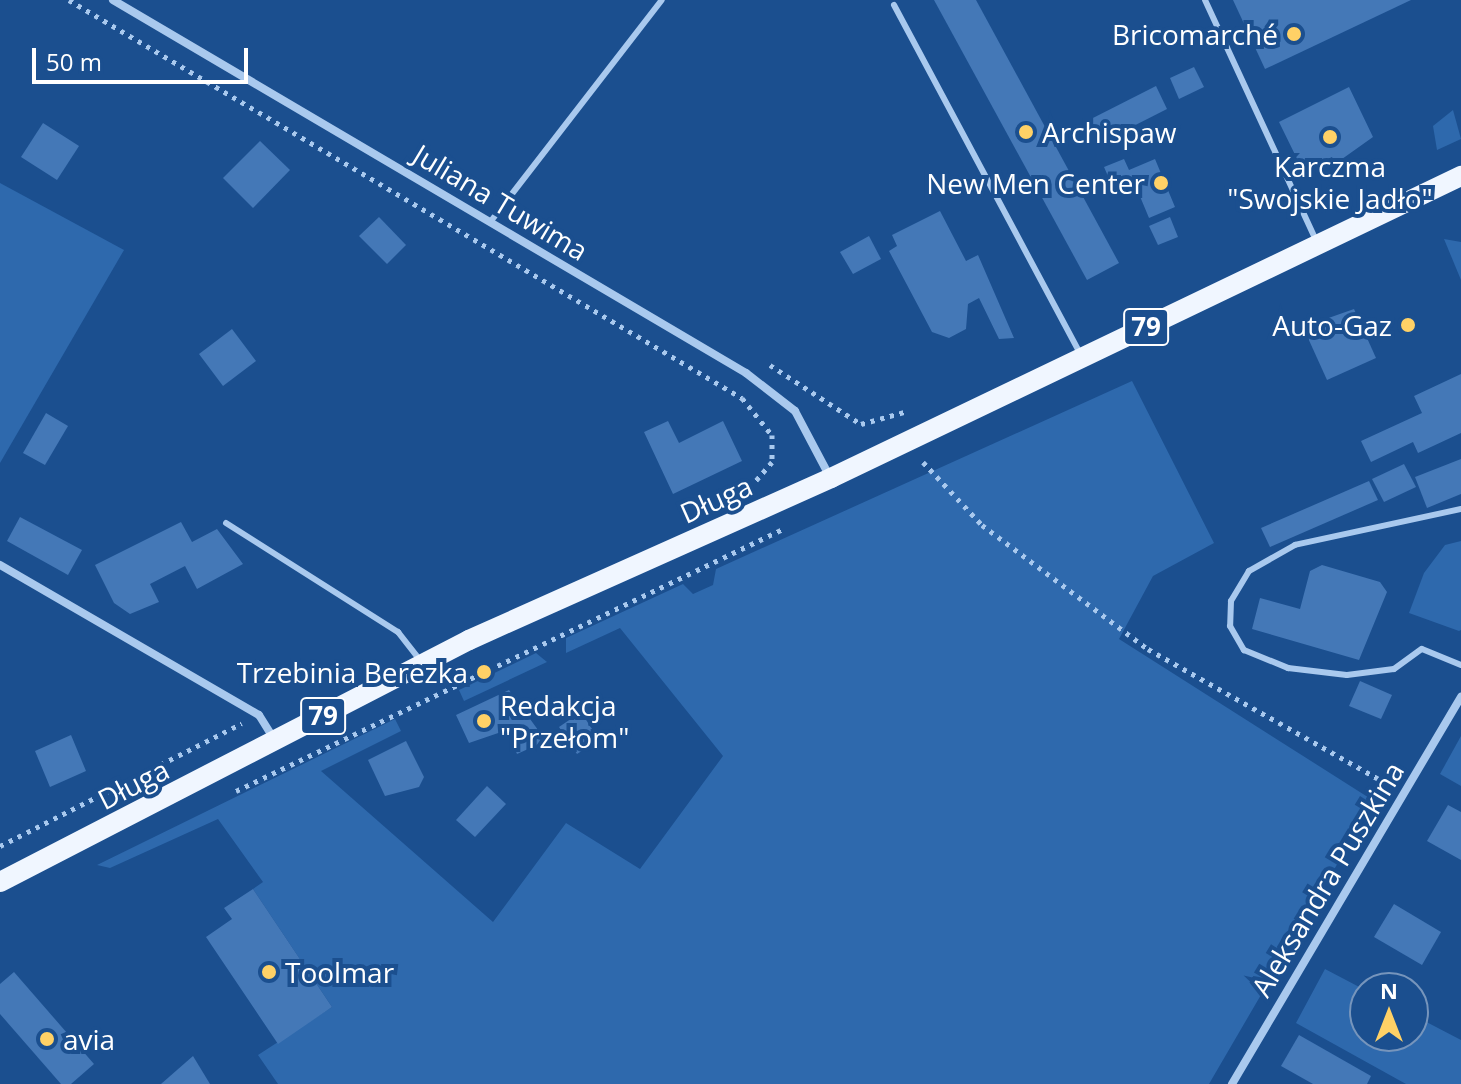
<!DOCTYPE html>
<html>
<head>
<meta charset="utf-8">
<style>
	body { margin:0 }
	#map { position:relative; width:1461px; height:1084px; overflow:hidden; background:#1b4f8f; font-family:"Open Sans",sans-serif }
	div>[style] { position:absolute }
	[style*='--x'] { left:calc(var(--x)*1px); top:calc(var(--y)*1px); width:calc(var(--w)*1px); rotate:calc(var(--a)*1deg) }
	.green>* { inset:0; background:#2e69ad }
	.building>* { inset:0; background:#4478b7 }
	.path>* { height:5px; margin-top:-2.5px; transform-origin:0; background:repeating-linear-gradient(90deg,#a9c9ee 0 4px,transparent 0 10px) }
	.service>* { height:6px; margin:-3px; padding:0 3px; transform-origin:3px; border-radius:3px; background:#a9c9ee }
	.minor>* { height:8px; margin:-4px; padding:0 4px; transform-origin:4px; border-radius:4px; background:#a9c9ee }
	.primary>* { height:20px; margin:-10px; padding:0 10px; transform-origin:10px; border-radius:10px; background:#f0f6ff }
	.dots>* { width:22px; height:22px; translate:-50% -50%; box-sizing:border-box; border:4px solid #1b4f8f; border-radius:50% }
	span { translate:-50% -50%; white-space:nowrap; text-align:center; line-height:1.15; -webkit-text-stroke:8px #1b4f8f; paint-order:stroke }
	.shield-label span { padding:2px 6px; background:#1b4f8f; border:2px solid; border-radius:6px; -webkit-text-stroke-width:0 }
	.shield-label { font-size:26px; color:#fff; font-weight:700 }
	.poi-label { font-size:28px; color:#fff }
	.right { translate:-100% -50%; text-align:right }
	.left { translate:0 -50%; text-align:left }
	.street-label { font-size:28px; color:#fff }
	.north { position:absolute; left:1349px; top:972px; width:80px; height:80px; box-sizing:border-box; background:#1b4f8f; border:2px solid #7695bc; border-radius:50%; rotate:0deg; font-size:22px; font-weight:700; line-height:32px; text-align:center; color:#fff }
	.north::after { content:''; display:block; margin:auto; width:28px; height:36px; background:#ffd166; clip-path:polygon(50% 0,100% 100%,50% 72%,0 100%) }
	.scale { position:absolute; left:32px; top:48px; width:216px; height:36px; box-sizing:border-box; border:4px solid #fff; border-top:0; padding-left:10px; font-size:24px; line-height:28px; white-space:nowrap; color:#fff; -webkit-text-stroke:6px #1b4f8f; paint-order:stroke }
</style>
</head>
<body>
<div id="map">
	<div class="green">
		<div style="clip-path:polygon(1453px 110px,1461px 139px,1437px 150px,1433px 126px)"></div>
		<div style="clip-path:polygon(0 183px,124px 250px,0 463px)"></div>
		<div style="clip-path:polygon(1444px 239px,1461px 242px,1461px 280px)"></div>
		<div style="clip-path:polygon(1132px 381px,1214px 543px,1153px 576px,1119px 639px,1374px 801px,1209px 1084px,278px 1084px,258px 1055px,332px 1007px,253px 889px,263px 882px,218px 819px,110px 868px,97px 865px,395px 719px,401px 731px,321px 771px,493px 922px,566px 823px,640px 869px,723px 756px,620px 628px,566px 653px,566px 638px,683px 584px,693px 594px,713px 585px,716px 569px)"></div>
		<div style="clip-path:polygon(1461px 541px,1461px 630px,1459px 631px,1409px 613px,1424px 573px,1445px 545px)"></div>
		<div style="clip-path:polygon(536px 653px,547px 662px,464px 701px,459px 690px)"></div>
		<div style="clip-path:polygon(1461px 736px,1461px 786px,1440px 774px)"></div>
		<div style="clip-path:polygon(1325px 969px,1365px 990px,1365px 1036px,1413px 1036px,1413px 1015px,1461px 1040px,1461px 1084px,1406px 1084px,1296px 1023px)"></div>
	</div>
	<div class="building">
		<div style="clip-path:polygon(934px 0,976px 0,1119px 263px,1087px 280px)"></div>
		<div style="clip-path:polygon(1233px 0,1411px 0,1265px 69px)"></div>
		<div style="clip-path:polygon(1194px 67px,1204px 87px,1179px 99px,1170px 78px)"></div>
		<div style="clip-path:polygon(1156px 86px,1167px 109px,1098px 144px,1087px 121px)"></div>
		<div style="clip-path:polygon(1349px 87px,1373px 137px,1335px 164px,1332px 157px,1303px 171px,1279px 122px)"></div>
		<div style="clip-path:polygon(43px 123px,79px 146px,57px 180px,21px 157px)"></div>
		<div style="clip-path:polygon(260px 141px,290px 170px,253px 208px,223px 178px)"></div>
		<div style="clip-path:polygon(1124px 159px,1129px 170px,1155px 159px,1175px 207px,1149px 218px,1134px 182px,1114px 190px,1104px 167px)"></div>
		<div style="clip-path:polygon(940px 211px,966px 261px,978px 255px,1014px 338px,999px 339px,979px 298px,968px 304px,966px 329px,949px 338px,932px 332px,889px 251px,897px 246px,892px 235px)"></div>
		<div style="clip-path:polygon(379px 217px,406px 245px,387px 264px,359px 236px)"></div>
		<div style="clip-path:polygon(1170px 217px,1178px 237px,1158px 245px,1149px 226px)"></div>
		<div style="clip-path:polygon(869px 236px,881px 259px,853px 274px,840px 252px)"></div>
		<div style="clip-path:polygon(1354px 309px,1376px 358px,1327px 380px,1303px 327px)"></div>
		<div style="clip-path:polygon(232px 329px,256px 361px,223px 386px,199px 354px)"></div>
		<div style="clip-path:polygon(1461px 374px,1461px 433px,1418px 453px,1413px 442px,1371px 462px,1361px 441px,1422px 413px,1414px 396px)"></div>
		<div style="clip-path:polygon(46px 413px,68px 426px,45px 465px,23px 453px)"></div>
		<div style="clip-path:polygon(668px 421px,679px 443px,723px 421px,742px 461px,673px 494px,644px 432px)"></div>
		<div style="clip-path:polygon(1461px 459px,1461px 494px,1427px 508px,1415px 477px)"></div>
		<div style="clip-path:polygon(1404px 464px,1416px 487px,1384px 502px,1372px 479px)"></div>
		<div style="clip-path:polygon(1369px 481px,1378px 500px,1270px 547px,1261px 528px)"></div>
		<div style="clip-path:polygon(20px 517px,82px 550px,68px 575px,7px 541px)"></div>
		<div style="clip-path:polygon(181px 522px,192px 542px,217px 529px,243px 564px,197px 589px,185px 566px,150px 584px,159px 602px,130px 614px,114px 603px,95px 565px)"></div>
		<div style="clip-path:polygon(1322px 565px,1380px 582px,1387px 592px,1359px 660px,1252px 629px,1260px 598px,1300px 609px,1310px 571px)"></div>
		<div style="clip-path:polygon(1360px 681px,1392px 695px,1381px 719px,1349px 706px)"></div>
		<div style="clip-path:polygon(509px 690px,546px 741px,517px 754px,507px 730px,469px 743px,456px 715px)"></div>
		<div style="clip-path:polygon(581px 712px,599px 740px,577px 754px,559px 727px)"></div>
		<div style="clip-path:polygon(71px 735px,86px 771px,50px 787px,35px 751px)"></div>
		<div style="clip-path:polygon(406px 741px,424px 777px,419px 787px,385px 796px,368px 760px)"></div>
		<div style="clip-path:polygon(487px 786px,506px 804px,475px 837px,456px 820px)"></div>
		<div style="clip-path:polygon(1448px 805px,1461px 812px,1461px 860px,1427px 841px)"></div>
		<div style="clip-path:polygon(253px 889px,332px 1007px,278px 1044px,206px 937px,232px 919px,224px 908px)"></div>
		<div style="clip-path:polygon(1394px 904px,1441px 932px,1422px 965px,1374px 937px)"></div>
		<div style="clip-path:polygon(14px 972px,94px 1064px,71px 1084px,61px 1084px,0 1014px,0 984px)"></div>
		<div style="clip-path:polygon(1299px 1035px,1371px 1076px,1367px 1084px,1313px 1084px,1281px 1066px)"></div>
		<div style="clip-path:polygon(193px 1056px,210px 1084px,161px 1084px)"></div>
	</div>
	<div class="path">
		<div style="--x:69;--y:0;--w:782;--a:30.6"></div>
		<div style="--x:742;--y:398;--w:48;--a:51"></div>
		<div style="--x:772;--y:435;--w:27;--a:90"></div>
		<div style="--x:772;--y:462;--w:28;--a:131"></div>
		<div style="--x:770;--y:365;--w:108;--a:33"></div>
		<div style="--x:861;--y:424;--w:49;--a:-15.5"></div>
		<div style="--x:923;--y:462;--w:86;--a:46.9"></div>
		<div style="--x:982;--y:525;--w:207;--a:36.8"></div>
		<div style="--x:1148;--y:649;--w:277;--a:29.4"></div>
		<div style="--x:236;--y:791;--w:607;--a:-25.59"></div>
		<div style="--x:0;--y:846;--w:271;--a:-26.9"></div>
	</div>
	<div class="service">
		<div style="--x:1205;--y:0;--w:264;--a:65.2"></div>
		<div style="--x:894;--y:5;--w:397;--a:61.9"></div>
		<div style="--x:491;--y:221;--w:279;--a:-52.3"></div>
		<div style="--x:1461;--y:509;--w:170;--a:167.8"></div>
		<div style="--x:1295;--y:545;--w:53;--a:150.5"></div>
		<div style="--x:1249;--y:571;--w:35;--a:121"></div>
		<div style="--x:1231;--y:601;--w:25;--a:92"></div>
		<div style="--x:1230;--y:626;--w:28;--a:60"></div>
		<div style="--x:1244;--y:650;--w:48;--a:22.2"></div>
		<div style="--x:1288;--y:668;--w:59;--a:6.8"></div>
		<div style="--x:1347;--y:675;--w:47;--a:-7.3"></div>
		<div style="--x:1394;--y:669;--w:34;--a:-36"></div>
		<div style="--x:1422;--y:649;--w:42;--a:22.3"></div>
		<div style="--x:226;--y:523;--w:204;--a:32.4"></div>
		<div style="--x:398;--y:632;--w:37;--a:52"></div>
	</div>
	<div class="minor">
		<div style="--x:113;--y:0;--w:735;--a:30.51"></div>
		<div style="--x:746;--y:373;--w:62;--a:37.8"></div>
		<div style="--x:795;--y:411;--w:75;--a:62.1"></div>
		<div style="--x:0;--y:565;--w:299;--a:30.1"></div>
		<div style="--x:259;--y:715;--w:31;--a:58"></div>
		<div style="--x:1232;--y:1084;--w:450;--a:-59.4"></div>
	</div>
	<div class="primary">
		<div style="--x:0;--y:882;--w:528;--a:-27.29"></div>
		<div style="--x:469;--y:640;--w:397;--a:-24.1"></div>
		<div style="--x:831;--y:478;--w:699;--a:-25.61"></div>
	</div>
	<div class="dots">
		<div style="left:1294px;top:34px;background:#ffd166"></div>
		<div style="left:1026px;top:132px;background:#ffd166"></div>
		<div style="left:1330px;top:137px;background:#ffd166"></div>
		<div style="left:1161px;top:183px;background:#ffd166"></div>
		<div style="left:1408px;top:325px;background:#ffd166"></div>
		<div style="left:484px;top:672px;background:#ffd166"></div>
		<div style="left:484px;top:721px;background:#ffd166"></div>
		<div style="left:269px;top:972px;background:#ffd166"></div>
		<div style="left:47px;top:1039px;background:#ffd166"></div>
	</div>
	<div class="shield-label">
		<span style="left:1146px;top:327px">79</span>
		<span style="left:323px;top:716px">79</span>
	</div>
	<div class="poi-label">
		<span class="right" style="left:1278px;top:34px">Bricomarché</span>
		<span class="left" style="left:1042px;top:132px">Archispaw</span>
		<span style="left:1330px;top:182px">Karczma<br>"Swojskie Jadło"</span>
		<span class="right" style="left:1145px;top:183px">New Men Center</span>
		<span class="right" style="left:1392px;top:325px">Auto-Gaz</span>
		<span class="right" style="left:468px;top:672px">Trzebinia Berezka</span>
		<span class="left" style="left:500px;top:721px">Redakcja<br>"Przełom"</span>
		<span class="left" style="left:285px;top:972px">Toolmar</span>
		<span class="left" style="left:63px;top:1039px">avia</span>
	</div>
	<div class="street-label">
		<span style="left:501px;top:202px;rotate:31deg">Juliana Tuwima</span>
		<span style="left:716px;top:499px;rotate:-24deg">Długa</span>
		<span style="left:133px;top:784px;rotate:-27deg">Długa</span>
		<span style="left:1327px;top:879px;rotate:-59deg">Aleksandra Puszkina</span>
	</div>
	<div class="north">N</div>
	<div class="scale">50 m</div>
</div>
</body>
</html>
